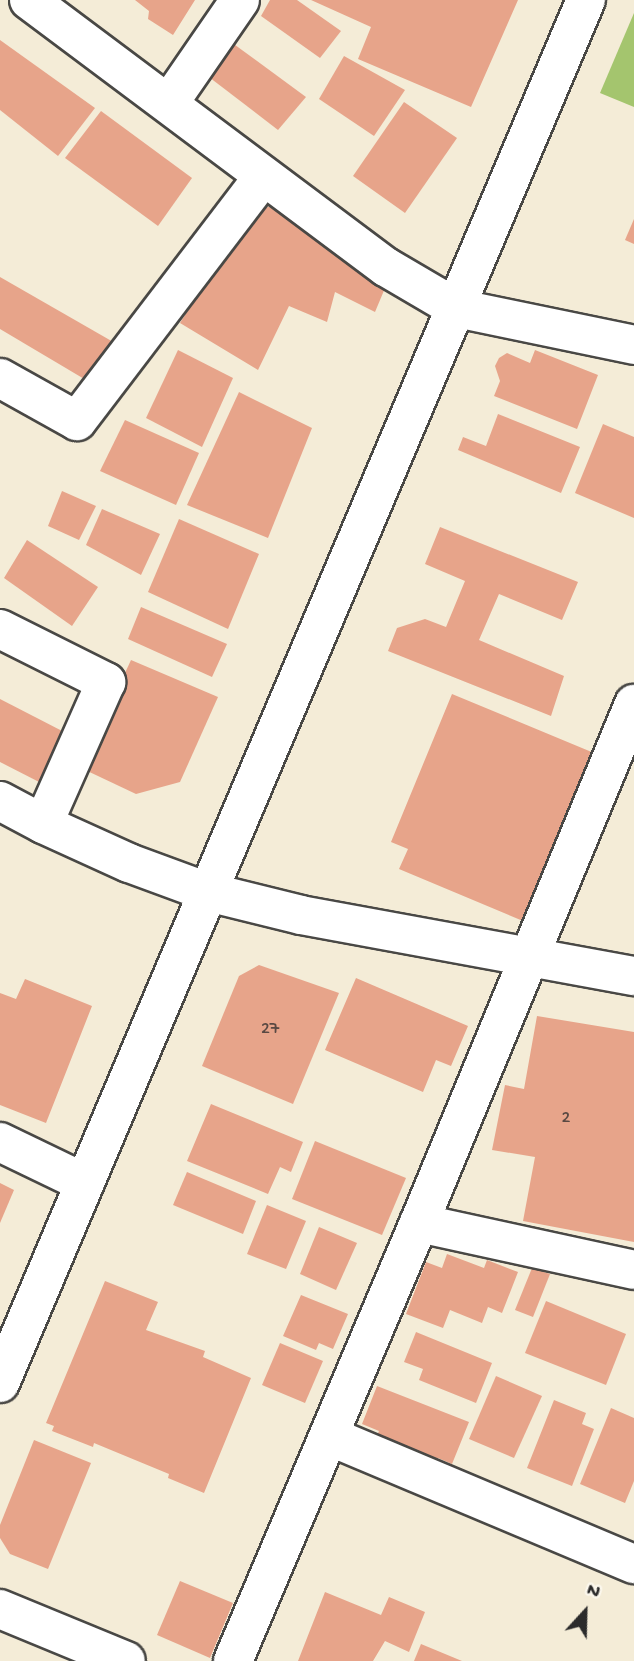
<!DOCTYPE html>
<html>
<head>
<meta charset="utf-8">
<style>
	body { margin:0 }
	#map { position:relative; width:634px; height:1661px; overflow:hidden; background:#f4ecd7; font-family:"Gochi Hand",sans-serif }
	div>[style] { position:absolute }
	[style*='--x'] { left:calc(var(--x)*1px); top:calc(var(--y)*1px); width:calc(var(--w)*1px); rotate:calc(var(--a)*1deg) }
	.green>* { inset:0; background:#a4c56e }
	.building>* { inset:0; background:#e7a48a }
	.roads { filter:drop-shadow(2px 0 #494845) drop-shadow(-2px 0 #494845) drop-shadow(0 2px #494845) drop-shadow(0 -2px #494845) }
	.minor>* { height:38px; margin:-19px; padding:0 19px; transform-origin:19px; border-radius:19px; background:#fff }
	.tertiary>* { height:38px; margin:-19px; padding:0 19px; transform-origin:19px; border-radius:19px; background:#fff }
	span { translate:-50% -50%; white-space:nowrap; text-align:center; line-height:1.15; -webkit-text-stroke:7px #fbf7ec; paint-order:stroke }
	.number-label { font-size:18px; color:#5a4943 }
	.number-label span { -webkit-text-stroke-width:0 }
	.north { position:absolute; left:550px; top:1577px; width:70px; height:70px; -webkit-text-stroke:5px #fbf7ec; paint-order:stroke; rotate:22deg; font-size:19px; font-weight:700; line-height:28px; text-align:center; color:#2b2b2b }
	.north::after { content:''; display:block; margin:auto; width:24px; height:32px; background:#2b2b2b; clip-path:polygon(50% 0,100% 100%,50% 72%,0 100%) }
</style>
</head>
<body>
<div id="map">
	<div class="green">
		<div style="clip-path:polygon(634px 13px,634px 107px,600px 93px)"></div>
	</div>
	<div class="building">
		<div style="clip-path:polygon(135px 0,195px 0,173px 35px,148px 19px,149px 11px)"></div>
		<div style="clip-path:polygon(270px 0,297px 0,341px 31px,320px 58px,261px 16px)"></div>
		<div style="clip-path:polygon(311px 0,518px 0,471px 107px,358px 59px,371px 27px)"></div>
		<div style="clip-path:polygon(0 40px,95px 108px,58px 156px,0 110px)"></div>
		<div style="clip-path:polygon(231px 42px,306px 97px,278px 130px,205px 74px)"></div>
		<div style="clip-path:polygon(344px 56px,405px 90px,374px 136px,319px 99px)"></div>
		<div style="clip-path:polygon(404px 102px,457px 138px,405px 213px,353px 176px)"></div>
		<div style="clip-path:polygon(101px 111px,192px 178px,158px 226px,65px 158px)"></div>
		<div style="clip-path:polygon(273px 206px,388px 281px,375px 312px,335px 292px,327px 322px,289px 306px,258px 370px,180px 323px,251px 211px)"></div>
		<div style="clip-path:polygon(634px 219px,634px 244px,625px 240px)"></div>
		<div style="clip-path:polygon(0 277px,115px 343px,91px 383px,0 329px)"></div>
		<div style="clip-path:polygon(178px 350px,233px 378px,202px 447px,146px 418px)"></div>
		<div style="clip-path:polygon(535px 350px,598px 375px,577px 429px,494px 396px,500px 381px,495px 366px,499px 358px,507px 353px,530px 363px)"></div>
		<div style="clip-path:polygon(239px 392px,312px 428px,268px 538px,187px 505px)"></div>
		<div style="clip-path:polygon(498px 414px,580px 447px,561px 493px,458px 450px,463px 437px,486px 446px)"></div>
		<div style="clip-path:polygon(125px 420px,199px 453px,176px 505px,100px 471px)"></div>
		<div style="clip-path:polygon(603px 424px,634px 437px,634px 518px,575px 493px)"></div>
		<div style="clip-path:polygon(62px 491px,96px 506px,79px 540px,48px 526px)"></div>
		<div style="clip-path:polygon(102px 509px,160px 534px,141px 575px,86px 545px)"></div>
		<div style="clip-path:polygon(179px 519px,259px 554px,228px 629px,148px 592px)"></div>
		<div style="clip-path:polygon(440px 527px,578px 582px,562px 620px,499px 594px,479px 640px,564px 676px,551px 716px,388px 651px,397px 628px,425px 619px,446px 627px,465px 581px,425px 564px)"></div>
		<div style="clip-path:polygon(27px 540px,98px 587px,72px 626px,4px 578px)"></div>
		<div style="clip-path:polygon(141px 607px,227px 644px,212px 677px,128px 639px)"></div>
		<div style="clip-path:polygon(131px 660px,218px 697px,180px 782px,136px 794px,81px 768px)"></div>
		<div style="clip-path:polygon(452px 694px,594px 753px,523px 921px,399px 869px,408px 849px,391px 842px)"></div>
		<div style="clip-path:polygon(0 699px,68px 734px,43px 784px,0 762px)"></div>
		<div style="clip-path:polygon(259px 965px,339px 993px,293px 1104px,202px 1066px,239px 976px)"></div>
		<div style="clip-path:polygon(356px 978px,468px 1026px,451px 1066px,436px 1060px,423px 1092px,325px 1050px)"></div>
		<div style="clip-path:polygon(25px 979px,92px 1006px,46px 1123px,0 1105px,0 993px,16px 999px)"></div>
		<div style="clip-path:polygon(537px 1016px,634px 1032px,634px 1242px,523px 1221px,535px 1157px,492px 1150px,505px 1085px,524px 1089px)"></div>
		<div style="clip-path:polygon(211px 1104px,303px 1142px,291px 1172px,280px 1167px,268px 1194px,187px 1161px)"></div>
		<div style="clip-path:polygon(315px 1141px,406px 1178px,382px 1235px,292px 1199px)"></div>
		<div style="clip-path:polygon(187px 1172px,256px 1201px,243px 1234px,173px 1205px)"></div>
		<div style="clip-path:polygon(0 1183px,14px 1190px,0 1223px)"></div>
		<div style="clip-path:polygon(267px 1205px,306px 1221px,286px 1269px,247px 1254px)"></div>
		<div style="clip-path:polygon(319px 1227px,357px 1243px,336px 1290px,300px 1274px)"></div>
		<div style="clip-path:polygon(447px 1254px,484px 1268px,487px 1260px,518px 1272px,502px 1313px,488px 1307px,482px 1323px,450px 1310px,443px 1328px,406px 1314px,426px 1262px,442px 1268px)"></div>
		<div style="clip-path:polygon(532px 1268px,550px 1274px,533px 1317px,515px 1310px)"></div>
		<div style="clip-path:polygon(105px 1281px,158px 1302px,146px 1330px,205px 1351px,203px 1357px,251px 1378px,204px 1493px,168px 1478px,169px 1474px,94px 1443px,93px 1447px,52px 1431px,54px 1426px,46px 1423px)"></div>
		<div style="clip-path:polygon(301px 1295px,348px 1314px,333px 1349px,319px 1343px,316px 1350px,283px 1336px)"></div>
		<div style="clip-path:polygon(546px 1301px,626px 1334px,606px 1385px,525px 1353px)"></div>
		<div style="clip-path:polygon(416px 1332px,492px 1363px,476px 1403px,419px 1380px,423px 1369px,404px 1362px)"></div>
		<div style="clip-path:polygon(280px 1343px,323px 1361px,305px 1403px,262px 1385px)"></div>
		<div style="clip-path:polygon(496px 1376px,542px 1396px,514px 1458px,469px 1439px)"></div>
		<div style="clip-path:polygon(377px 1386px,469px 1422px,452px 1464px,438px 1458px,435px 1467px,374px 1442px,379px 1431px,362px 1424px)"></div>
		<div style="clip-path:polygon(554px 1400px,586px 1413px,582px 1424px,594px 1429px,572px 1486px,527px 1468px)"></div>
		<div style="clip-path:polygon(611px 1408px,634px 1418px,634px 1481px,625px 1503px,580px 1484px)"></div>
		<div style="clip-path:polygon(34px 1440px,91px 1463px,48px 1569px,10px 1554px,0 1538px,0 1525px)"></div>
		<div style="clip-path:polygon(180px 1581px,233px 1603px,210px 1658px,157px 1635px)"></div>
		<div style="clip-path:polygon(325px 1592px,381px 1615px,389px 1597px,425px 1612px,409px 1652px,385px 1641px,373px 1661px,298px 1661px)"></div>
		<div style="clip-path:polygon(421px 1644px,462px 1661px,414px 1661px)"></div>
	</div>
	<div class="roads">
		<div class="minor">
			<div style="--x:29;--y:0;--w:446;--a:36.8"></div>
			<div style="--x:386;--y:267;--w:81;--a:30.4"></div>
			<div style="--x:456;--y:308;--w:182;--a:11.7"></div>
			<div style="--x:169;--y:103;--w:125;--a:-55.4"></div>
			<div style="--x:0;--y:378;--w:88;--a:29.2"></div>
			<div style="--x:77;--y:421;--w:307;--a:-52.7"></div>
			<div style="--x:0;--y:629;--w:119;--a:26.6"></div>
			<div style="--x:106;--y:682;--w:155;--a:113.9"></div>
			<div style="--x:0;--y:1142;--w:94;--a:25.8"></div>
			<div style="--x:419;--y:1223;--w:220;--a:12.3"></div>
			<div style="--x:329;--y:1436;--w:331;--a:22.8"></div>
			<div style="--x:233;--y:1661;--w:476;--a:-67"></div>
			<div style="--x:419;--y:1223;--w:562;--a:-67.5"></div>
		</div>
		<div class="tertiary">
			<div style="--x:0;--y:801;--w:49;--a:28.1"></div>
			<div style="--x:43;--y:824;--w:94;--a:24.4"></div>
			<div style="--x:129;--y:863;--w:84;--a:20.2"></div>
			<div style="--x:208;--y:892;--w:96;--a:13.9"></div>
			<div style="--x:301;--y:915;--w:339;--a:10.4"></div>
			<div style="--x:0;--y:1383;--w:1502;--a:-67.04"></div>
			<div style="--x:0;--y:1609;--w:136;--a:22.4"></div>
		</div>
	</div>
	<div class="number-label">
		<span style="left:270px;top:1030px">27</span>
		<span style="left:566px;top:1119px">2</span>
	</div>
	<div class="north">N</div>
</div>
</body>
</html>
